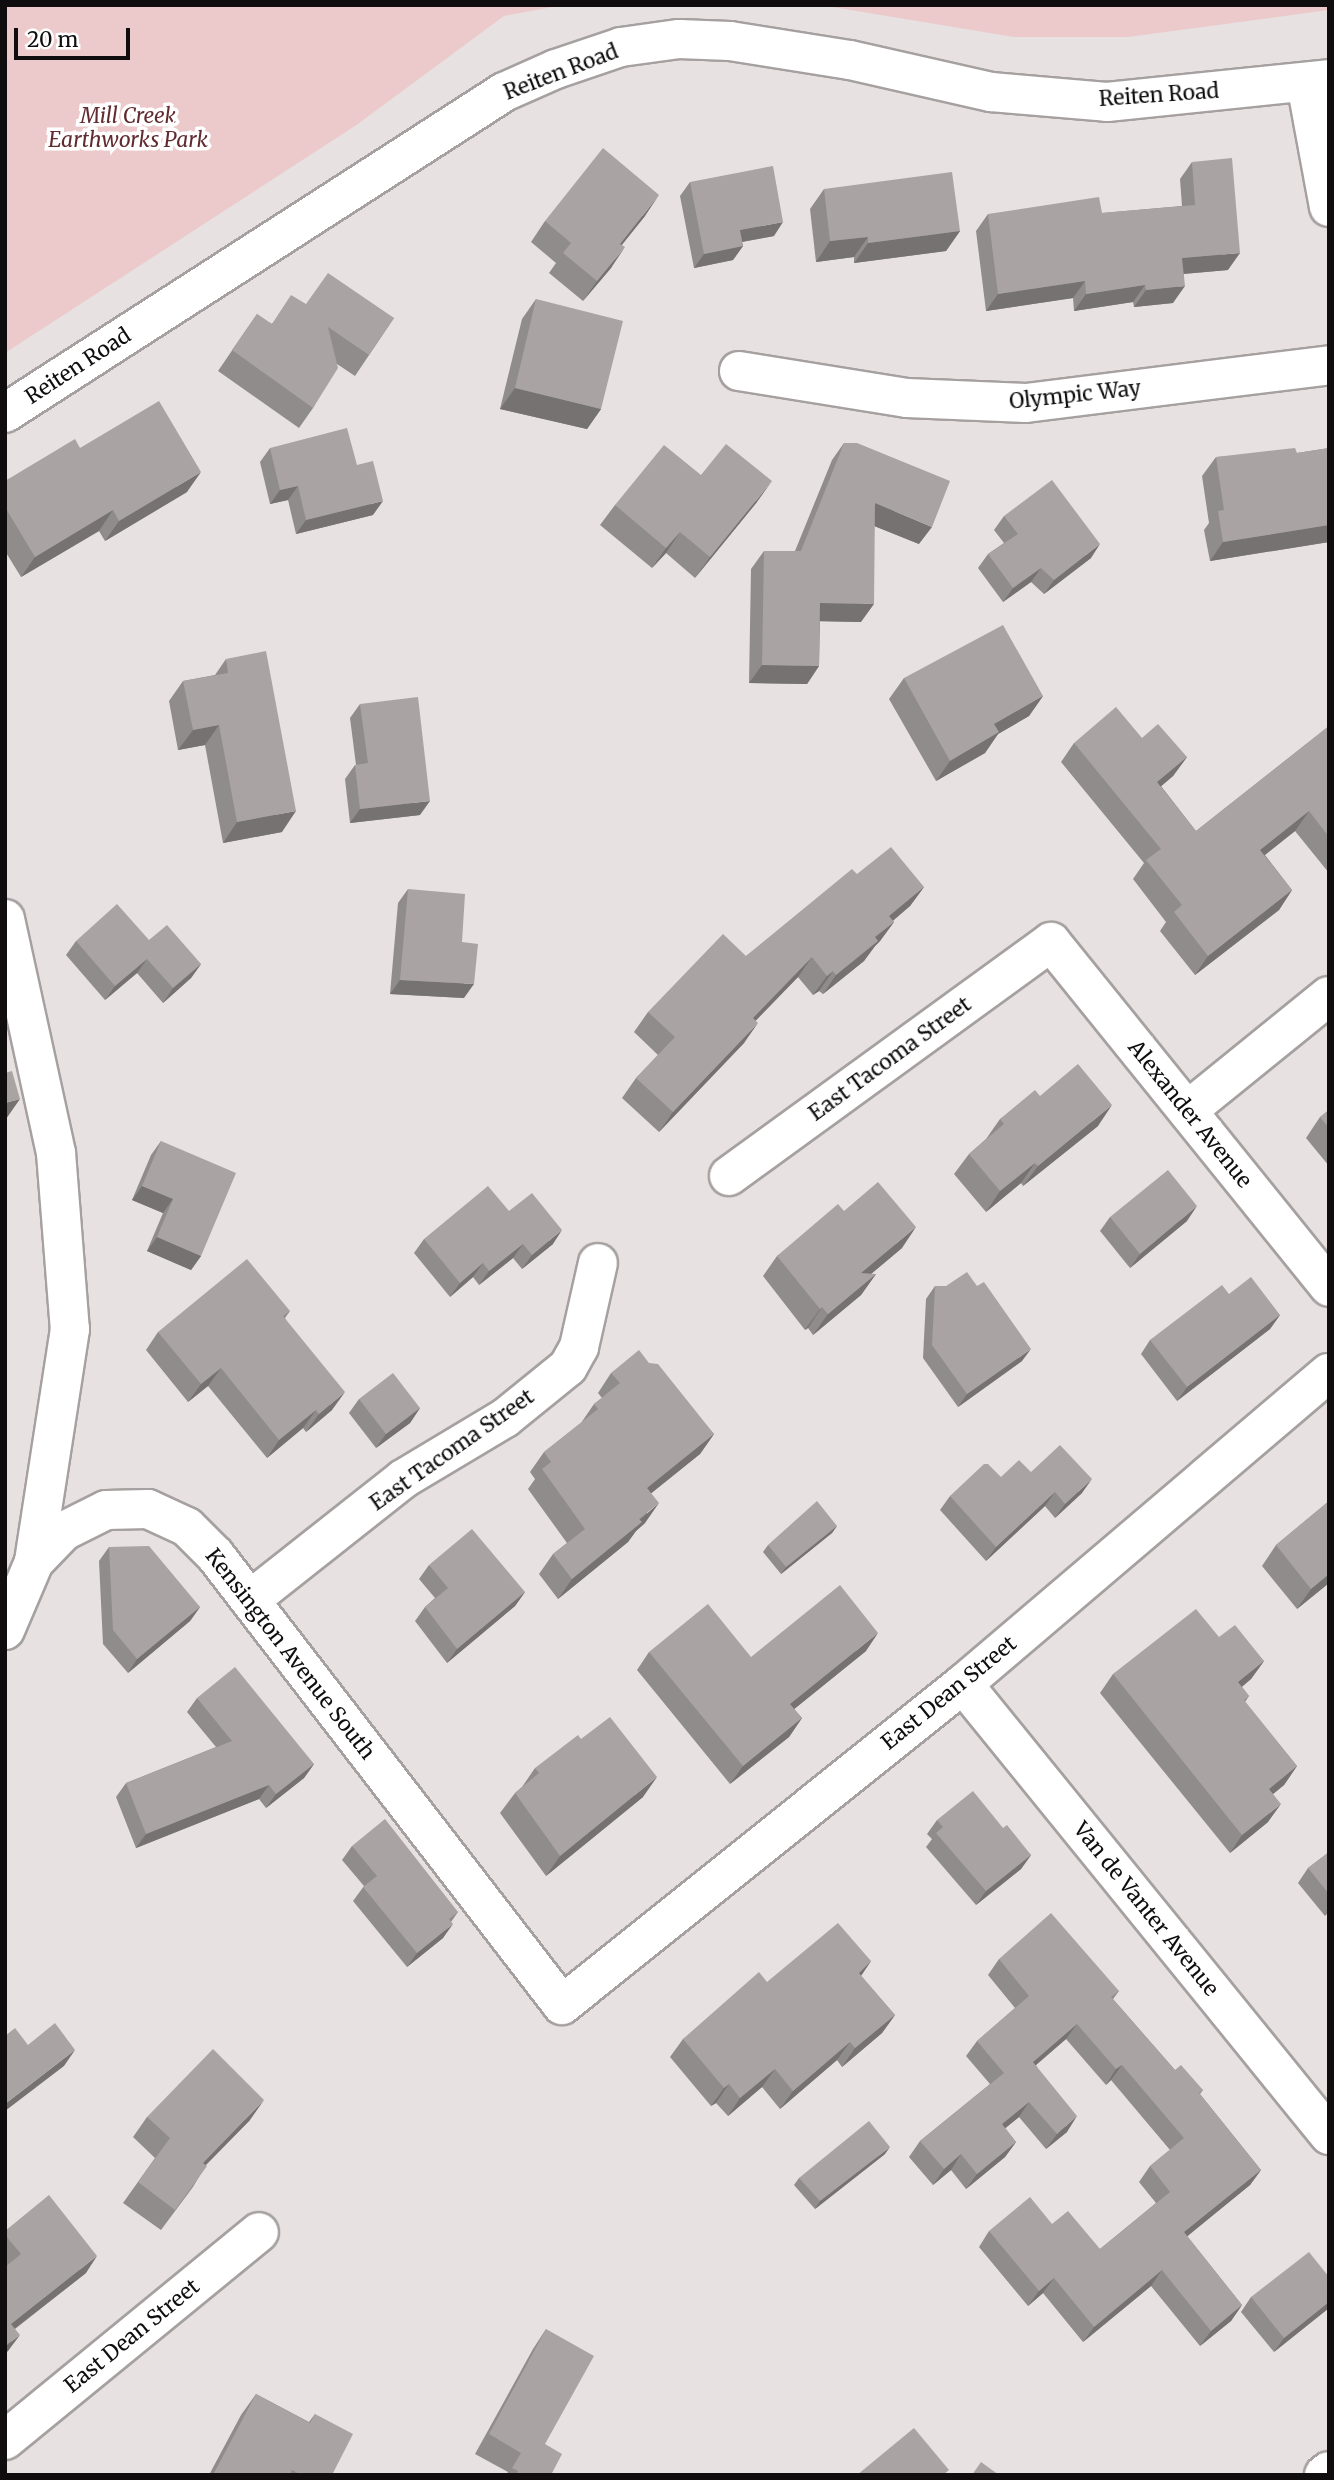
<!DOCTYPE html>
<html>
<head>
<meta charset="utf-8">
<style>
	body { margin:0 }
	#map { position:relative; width:1334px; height:2480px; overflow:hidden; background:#e7e1e1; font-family:Merriweather,serif }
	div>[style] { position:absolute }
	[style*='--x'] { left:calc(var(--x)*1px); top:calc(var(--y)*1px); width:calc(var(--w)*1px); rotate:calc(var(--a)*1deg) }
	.green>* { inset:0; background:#eccacb }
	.roads { filter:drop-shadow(2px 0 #a6a0a0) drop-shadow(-2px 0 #a6a0a0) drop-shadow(0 2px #a6a0a0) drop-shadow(0 -2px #a6a0a0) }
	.minor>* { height:38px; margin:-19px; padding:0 19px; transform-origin:19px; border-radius:19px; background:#fff }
	.wall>* { inset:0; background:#918c8c }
	.shaded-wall>* { inset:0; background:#767272 }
	.building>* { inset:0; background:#a9a3a3 }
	span { translate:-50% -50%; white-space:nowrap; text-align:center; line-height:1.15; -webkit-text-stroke:7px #fff; paint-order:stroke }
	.street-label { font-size:21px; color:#0f0d0d }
	.park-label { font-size:21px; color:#612c31; font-style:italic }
	.frame { position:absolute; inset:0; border:7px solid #0f0d0d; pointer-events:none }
	.scale { position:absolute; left:14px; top:28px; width:116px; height:32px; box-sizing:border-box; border:4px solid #0f0d0d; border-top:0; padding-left:9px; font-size:21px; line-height:24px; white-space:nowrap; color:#0f0d0d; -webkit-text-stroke:5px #fff; paint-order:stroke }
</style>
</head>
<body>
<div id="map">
	<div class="green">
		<div style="clip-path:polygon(5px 5px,563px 5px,504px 16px,355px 126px,5px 353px)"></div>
		<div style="clip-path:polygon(820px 5px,1329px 5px,1329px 10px,1128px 37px,1014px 37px)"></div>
	</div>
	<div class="roads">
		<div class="minor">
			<div style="--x:1306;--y:83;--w:126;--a:79.5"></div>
			<div style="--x:739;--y:371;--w:170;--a:9.1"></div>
			<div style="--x:907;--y:398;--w:119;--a:2.4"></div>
			<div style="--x:1026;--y:403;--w:305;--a:-7.1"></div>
			<div style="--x:5;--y:413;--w:593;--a:-32.75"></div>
			<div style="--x:504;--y:92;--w:57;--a:-23.9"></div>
			<div style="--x:556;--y:69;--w:69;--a:-18.7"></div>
			<div style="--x:621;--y:47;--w:59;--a:-7.9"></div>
			<div style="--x:679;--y:39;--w:51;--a:2.2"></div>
			<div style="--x:730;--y:41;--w:121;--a:9"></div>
			<div style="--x:850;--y:60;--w:145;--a:12.8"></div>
			<div style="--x:991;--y:92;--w:116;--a:4.9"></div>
			<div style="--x:1107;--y:102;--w:223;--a:-5.9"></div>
			<div style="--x:5;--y:919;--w:239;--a:77.7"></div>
			<div style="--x:56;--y:1153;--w:177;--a:85.5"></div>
			<div style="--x:70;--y:1329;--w:236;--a:98.8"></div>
			<div style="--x:1188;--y:1110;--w:181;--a:-39"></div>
			<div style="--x:729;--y:1176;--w:398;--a:-36"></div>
			<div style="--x:1051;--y:942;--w:443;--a:51.1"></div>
			<div style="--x:250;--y:1600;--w:195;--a:-38.3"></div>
			<div style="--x:403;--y:1479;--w:119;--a:-30.9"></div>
			<div style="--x:505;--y:1418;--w:81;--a:-39"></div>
			<div style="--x:568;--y:1367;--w:23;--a:-61"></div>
			<div style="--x:579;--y:1347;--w:86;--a:-77.3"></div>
			<div style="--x:5;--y:1630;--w:74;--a:-66.9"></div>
			<div style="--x:34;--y:1562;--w:43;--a:-45.9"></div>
			<div style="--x:64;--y:1531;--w:47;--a:-26.6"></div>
			<div style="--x:106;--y:1510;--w:42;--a:-1.4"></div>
			<div style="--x:148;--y:1509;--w:43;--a:24.8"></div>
			<div style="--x:187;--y:1527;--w:40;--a:45"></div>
			<div style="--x:215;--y:1555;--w:568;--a:52.36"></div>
			<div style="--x:562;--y:2005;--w:514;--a:-38.68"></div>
			<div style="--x:963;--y:1684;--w:480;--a:-40.4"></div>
			<div style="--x:963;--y:1684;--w:581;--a:50.94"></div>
			<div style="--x:5;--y:2440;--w:328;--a:-39.3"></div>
			<div style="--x:1324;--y:2475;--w:6;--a:-39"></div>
		</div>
	</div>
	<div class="wall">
		<div style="clip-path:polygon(1192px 162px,1228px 270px,1184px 274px,1173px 303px,1134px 307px,1133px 302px,1074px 311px,1073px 298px,986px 311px,976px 231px,988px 214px,1102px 213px,1182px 206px,1180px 179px)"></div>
		<div style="clip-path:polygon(690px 182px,774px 236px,742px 242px,743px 246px,733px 260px,694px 268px,680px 196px)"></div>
		<div style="clip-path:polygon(824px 189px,960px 231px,946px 251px,854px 263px,854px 257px,816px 262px,810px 209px)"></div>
		<div style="clip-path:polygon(645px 216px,622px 245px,611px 268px,583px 301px,549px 273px,556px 263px,531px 242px,545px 221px)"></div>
		<div style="clip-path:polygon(536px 299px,601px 409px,587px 429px,500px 409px,522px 319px)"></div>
		<div style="clip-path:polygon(306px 304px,394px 318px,355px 376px,337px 364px,313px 408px,299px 428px,218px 371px,257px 314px,271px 324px)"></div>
		<div style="clip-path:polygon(844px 443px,919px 544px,874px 526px,861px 622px,820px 621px,819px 666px,807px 684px,749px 683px,751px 569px,764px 551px,795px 551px,832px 460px)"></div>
		<div style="clip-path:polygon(80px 448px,187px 492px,105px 541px,99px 531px,21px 577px,5px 551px,5px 481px)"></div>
		<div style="clip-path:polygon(270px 448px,357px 465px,373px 515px,296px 534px,288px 500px,270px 504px,260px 462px)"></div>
		<div style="clip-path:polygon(1329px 448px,1329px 542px,1210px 561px,1204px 530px,1209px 523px,1202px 476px,1216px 457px,1297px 453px)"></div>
		<div style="clip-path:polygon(701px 475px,757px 502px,695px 578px,666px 553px,652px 568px,600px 525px,615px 505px)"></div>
		<div style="clip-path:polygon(1004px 516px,1091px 558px,1044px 594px,1031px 582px,1003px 602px,978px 568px,988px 554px,1004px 543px,994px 530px)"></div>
		<div style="clip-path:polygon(226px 659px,282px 832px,223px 843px,205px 745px,178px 750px,169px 701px,183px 681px,215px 675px)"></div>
		<div style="clip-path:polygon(904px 678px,1043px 696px,1029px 716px,998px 734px,985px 753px,936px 781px,889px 699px)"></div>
		<div style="clip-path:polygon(360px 704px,420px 815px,350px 823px,345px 779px,355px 765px,356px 765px,350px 718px)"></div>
		<div style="clip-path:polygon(1329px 726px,1329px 873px,1295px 831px,1265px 855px,1292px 890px,1279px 910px,1195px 975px,1160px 931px,1166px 922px,1133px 879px,1144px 863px,1061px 762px,1074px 743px,1142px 738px,1187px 757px,1173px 776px,1161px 786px,1196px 831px)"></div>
		<div style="clip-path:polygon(857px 874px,924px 887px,910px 906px,893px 921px,894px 922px,880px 941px,875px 946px,864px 961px,823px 994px,819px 991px,813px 995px,798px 977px,755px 1021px,744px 1043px,659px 1132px,622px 1098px,636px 1078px,658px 1055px,634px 1032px,648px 1012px,746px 956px)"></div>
		<div style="clip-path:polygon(408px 889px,462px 942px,464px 998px,390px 994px,398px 903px)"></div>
		<div style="clip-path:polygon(149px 940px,201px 964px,191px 978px,163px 1003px,137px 973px,105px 1000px,66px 955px,76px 941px)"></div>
		<div style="clip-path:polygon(1040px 1096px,1098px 1126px,1023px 1186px,1021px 1183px,986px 1212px,954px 1174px,969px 1154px,986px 1139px,1000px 1119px)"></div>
		<div style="clip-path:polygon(1329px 1110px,1329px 1166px,1306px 1138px,1320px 1117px)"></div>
		<div style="clip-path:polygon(161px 1141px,201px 1256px,191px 1270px,147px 1251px,163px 1213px,132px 1200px,151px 1155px)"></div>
		<div style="clip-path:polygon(509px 1211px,553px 1244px,522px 1269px,513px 1258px,479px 1285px,473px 1277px,450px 1297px,414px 1253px,424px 1239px)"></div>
		<div style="clip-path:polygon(844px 1211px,902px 1248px,871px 1274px,876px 1274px,861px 1295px,813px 1335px,808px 1328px,805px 1330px,763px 1276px,777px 1256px)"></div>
		<div style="clip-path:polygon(1110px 1217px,1187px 1221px,1130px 1268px,1100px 1231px)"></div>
		<div style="clip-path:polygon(935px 1286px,1022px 1361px,958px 1407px,923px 1358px,926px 1299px)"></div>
		<div style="clip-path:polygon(1229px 1294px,1280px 1315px,1270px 1329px,1177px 1401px,1141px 1354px,1150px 1340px)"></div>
		<div style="clip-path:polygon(290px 1311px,285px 1318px,332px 1410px,306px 1432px,303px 1428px,267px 1458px,208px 1386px,188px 1402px,146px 1350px,158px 1332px)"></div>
		<div style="clip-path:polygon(649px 1363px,714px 1434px,700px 1454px,651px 1493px,645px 1523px,636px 1531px,628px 1542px,558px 1599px,539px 1574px,553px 1554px,567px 1543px,528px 1489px,535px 1479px,530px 1472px,544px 1452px,581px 1423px,594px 1404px,602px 1398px,598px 1393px,611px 1373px)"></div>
		<div style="clip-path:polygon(359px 1399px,420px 1408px,410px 1423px,376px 1448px,349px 1413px)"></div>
		<div style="clip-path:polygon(1031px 1472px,1082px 1493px,1055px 1518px,1045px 1506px,986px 1561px,940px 1510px,950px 1496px,1001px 1477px)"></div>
		<div style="clip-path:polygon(1329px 1501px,1329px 1583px,1297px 1609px,1262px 1566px,1276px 1545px)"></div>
		<div style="clip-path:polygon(837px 1526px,832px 1533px,781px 1574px,763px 1552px,768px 1545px)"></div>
		<div style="clip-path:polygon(109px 1547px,200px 1607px,190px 1621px,128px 1673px,103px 1644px,99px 1561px)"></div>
		<div style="clip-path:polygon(429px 1565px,525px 1592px,515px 1606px,447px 1663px,415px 1621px,425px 1607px,435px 1598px,419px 1579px)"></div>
		<div style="clip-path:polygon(1219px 1637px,1264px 1661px,1251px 1679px,1242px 1687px,1249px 1696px,1245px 1702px,1297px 1766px,1284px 1785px,1273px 1794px,1268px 1822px,1230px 1853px,1100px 1693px,1113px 1674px)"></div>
		<div style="clip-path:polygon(866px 1651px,794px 1709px,802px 1718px,789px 1737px,730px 1784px,637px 1670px,649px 1652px,751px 1657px)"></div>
		<div style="clip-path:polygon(197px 1698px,314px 1764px,304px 1778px,266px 1808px,259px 1799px,136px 1848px,116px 1797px,126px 1783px,216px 1747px,187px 1712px)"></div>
		<div style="clip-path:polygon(535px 1768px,643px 1797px,546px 1876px,500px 1813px,515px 1793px,522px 1787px)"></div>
		<div style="clip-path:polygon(937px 1820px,1003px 1828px,1031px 1855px,1021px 1869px,976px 1905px,926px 1847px,932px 1839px,927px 1834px)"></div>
		<div style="clip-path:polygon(352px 1846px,458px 1912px,451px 1922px,443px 1938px,407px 1967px,353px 1901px,364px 1886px,342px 1860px)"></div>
		<div style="clip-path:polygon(1329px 1852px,1329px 1912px,1325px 1916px,1298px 1883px,1308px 1868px)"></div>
		<div style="clip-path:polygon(999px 1959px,1119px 1991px,1113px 1999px,1175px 2070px,1203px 2090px,1200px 2094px,1261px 2170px,1250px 2185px,1187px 2236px,1242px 2305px,1231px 2321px,1200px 2346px,1151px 2286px,1083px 2342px,1043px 2293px,1028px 2306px,979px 2247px,989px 2231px,1052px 2224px,1100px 2249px,1156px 2203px,1139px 2182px,1150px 2166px,1170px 2150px,1111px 2080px,1106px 2085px,1066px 2039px,1036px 2065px,1067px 2132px,1046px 2149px,1019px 2117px,1005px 2128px,1016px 2142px,1005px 2157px,966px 2189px,951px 2170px,933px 2185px,909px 2157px,920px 2141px,990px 2084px,966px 2056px,977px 2041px,1015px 2008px,988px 1975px)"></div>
		<div style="clip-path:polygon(871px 1961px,861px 1976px,895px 2015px,882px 2033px,842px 2067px,837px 2060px,780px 2109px,762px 2087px,728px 2116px,716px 2103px,711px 2106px,670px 2057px,683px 2039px,767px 1982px)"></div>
		<div style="clip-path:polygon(147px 2117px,250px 2120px,206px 2165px,193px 2187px,161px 2230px,123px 2203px,155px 2158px,133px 2137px)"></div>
		<div style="clip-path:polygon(885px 2154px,815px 2209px,794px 2185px,799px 2178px)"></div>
		<div style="clip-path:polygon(5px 2231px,86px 2273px,15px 2329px,8px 2351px)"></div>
		<div style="clip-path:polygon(1329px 2277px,1329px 2308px,1274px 2352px,1241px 2312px,1251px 2297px)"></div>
		<div style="clip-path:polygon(546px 2329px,545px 2444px,551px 2475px,506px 2475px,508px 2472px,475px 2454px,533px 2349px)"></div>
		<div style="clip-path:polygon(256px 2394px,309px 2422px,315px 2414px,332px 2475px,209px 2475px,241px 2415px)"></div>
	</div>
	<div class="shaded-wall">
		<div style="clip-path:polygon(659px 195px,645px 216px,606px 264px,620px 244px)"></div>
		<div style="clip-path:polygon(783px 222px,774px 236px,730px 244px,740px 230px)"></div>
		<div style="clip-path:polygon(960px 231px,946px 251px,854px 263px,868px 243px)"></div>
		<div style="clip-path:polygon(868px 237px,854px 257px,816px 262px,830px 241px)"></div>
		<div style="clip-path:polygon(743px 246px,733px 260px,694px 268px,704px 254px)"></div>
		<div style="clip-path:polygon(625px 247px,611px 268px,583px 301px,597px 281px)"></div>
		<div style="clip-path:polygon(1240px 253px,1228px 270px,1170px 275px,1182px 258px)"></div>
		<div style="clip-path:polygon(1085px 281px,1073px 298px,986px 311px,998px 294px)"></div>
		<div style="clip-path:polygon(1145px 285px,1133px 302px,1074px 311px,1086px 294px)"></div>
		<div style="clip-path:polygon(1185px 286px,1173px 303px,1134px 307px,1146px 290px)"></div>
		<div style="clip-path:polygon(515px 388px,601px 409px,587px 429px,500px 409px)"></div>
		<div style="clip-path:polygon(201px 472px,187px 492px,105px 541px,119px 521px)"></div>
		<div style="clip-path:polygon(772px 481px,757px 502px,695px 578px,710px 557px)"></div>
		<div style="clip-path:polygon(298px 486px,288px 500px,270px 504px,280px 490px)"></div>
		<div style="clip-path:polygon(383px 501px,373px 515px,296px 534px,306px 520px)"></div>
		<div style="clip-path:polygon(875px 503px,932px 527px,919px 544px,862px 521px)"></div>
		<div style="clip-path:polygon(113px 510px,99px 531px,21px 577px,35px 557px)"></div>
		<div style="clip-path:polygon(1329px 525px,1329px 542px,1210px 561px,1223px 542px)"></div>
		<div style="clip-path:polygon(680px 532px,666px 553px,652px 568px,666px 548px)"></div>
		<div style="clip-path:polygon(1100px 544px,1091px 558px,1044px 594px,1054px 580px)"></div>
		<div style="clip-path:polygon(1041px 568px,1031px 582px,1003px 602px,1013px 588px)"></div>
		<div style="clip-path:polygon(820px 603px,874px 604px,861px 622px,807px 621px)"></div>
		<div style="clip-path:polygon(762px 665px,819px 666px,807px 684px,749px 683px)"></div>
		<div style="clip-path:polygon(1043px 696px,1029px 716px,998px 734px,985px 753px,936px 781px,950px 761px,994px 724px)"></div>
		<div style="clip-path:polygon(219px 725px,205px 745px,178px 750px,193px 730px)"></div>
		<div style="clip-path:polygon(1187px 757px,1173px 776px,1144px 801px,1157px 782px)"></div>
		<div style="clip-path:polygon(430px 801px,420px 815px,350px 823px,360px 809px)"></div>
		<div style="clip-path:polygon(296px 811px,282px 832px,223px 843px,237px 822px)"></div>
		<div style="clip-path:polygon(1309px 811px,1295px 831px,1247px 869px,1260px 850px)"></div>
		<div style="clip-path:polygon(924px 887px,910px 906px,875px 935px,889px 916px)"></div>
		<div style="clip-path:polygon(1292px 890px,1279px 910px,1195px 975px,1208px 956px)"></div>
		<div style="clip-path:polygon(894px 922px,880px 941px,875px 946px,864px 961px,823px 994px,836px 975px,875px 937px)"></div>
		<div style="clip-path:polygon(812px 957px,798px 977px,739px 1038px,753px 1018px)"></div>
		<div style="clip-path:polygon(147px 959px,137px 973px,105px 1000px,115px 986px)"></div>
		<div style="clip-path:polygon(201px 964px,191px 978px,163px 1003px,173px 988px)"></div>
		<div style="clip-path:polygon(833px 971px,819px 991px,813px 995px,827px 976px)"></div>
		<div style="clip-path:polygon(400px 980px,474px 984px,464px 998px,390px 994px)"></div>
		<div style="clip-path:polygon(758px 1023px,744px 1043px,659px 1132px,673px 1112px)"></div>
		<div style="clip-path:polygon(20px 1099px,6px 1119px,5px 1103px)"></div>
		<div style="clip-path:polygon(1112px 1105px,1098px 1126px,1023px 1186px,1038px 1166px)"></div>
		<div style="clip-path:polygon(1035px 1163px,1021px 1183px,986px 1212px,1000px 1191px)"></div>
		<div style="clip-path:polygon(142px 1186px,173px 1199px,163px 1213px,132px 1200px)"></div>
		<div style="clip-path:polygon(1197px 1206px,1187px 1221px,1130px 1268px,1140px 1254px)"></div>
		<div style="clip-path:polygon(916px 1227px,902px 1248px,847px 1294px,861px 1273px)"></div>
		<div style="clip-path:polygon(562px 1230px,553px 1244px,522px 1269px,532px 1255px)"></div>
		<div style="clip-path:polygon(157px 1237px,201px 1256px,191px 1270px,147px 1251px)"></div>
		<div style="clip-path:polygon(523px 1244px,513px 1258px,479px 1285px,489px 1271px)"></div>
		<div style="clip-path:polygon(483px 1263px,473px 1277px,450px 1297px,460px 1283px)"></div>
		<div style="clip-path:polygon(876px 1274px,861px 1295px,813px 1335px,828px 1314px)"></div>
		<div style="clip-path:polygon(822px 1307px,808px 1328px,805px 1330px,820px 1309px)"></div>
		<div style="clip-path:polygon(1280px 1315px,1270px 1329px,1177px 1401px,1187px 1387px)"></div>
		<div style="clip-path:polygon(1031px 1349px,1022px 1361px,958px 1407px,967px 1394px)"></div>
		<div style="clip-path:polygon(221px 1368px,208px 1386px,188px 1402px,201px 1384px)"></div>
		<div style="clip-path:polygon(345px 1392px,332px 1410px,306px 1432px,319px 1414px)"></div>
		<div style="clip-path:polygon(420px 1408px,410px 1423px,376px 1448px,386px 1434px)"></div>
		<div style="clip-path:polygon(316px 1410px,303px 1428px,267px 1458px,279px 1440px)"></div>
		<div style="clip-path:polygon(714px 1434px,700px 1454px,633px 1508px,647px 1488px)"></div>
		<div style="clip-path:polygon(1092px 1479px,1082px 1493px,1055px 1518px,1065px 1504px)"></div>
		<div style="clip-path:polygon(1055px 1492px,1045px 1506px,986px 1561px,996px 1547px)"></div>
		<div style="clip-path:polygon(659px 1503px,645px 1523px,636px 1531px,628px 1542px,558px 1599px,572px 1579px)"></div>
		<div style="clip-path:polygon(837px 1526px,832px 1533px,781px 1574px,786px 1567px)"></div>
		<div style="clip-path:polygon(1329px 1574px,1329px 1583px,1297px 1609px,1311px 1589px)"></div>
		<div style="clip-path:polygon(525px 1592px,515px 1606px,447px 1663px,457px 1649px)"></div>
		<div style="clip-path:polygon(200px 1607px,190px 1621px,128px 1673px,137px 1659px)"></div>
		<div style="clip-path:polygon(878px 1633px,866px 1651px,777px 1723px,790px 1704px)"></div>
		<div style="clip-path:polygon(1264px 1661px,1251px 1679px,1225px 1700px,1238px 1682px)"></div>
		<div style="clip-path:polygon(802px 1718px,789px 1737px,730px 1784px,743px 1766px)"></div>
		<div style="clip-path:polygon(314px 1764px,304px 1778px,266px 1808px,276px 1794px)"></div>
		<div style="clip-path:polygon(1297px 1766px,1284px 1785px,1256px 1808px,1269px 1789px)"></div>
		<div style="clip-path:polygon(657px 1777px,643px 1797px,546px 1876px,560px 1856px)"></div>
		<div style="clip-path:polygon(269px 1785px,259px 1799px,136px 1848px,146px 1834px)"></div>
		<div style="clip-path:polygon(1281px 1804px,1268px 1822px,1230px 1853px,1242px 1835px)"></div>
		<div style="clip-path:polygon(1031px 1855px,1021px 1869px,976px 1905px,986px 1891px)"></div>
		<div style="clip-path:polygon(453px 1924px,443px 1938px,407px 1967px,417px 1953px)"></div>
		<div style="clip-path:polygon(871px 1961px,858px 1980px,859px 1973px)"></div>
		<div style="clip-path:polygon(895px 2015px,882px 2033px,842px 2067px,855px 2048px)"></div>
		<div style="clip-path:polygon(1077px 2024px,1066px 2039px,1022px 2077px,1033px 2062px)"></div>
		<div style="clip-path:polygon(850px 2042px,837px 2060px,780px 2109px,793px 2091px)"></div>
		<div style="clip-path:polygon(75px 2050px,64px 2066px,5px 2111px,5px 2104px)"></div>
		<div style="clip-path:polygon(1122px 2065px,1111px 2080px,1106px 2085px,1116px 2069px)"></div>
		<div style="clip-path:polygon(775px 2069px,762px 2087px,728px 2116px,740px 2098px)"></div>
		<div style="clip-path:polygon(729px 2084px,716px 2103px,711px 2106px,724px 2088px)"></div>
		<div style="clip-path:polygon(264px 2100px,250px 2120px,188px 2183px,203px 2163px)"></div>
		<div style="clip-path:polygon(1029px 2102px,1019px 2117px,991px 2140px,1002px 2124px)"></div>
		<div style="clip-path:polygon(1077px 2116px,1067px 2132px,1046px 2149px,1057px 2134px)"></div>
		<div style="clip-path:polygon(1016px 2142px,1005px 2157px,966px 2189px,977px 2174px)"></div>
		<div style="clip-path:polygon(890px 2147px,885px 2154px,815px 2209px,820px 2201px)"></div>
		<div style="clip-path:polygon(961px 2154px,951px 2170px,933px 2185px,944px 2169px)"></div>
		<div style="clip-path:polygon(1261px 2170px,1250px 2185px,1173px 2248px,1184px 2232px)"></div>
		<div style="clip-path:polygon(97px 2256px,86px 2273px,5px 2336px,11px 2324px)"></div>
		<div style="clip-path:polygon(1162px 2270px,1151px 2286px,1083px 2342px,1094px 2327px)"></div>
		<div style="clip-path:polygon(1054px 2278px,1043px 2293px,1028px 2306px,1039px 2291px)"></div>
		<div style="clip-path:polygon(1329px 2302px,1329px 2308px,1274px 2352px,1284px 2338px)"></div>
		<div style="clip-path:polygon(1242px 2305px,1231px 2321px,1200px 2346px,1211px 2331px)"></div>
		<div style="clip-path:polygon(20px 2335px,8px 2351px,5px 2354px,5px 2346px)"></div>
	</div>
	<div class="building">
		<div style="clip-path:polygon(603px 148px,659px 195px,620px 244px,625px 247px,597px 281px,563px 253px,571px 243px,545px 221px)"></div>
		<div style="clip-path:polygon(1232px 158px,1240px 253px,1182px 258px,1185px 286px,1146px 290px,1145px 285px,1086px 294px,1085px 281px,998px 294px,988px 214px,1099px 197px,1102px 213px,1195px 205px,1192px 162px)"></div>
		<div style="clip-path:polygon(773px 166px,783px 222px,740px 230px,743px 246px,704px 254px,690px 182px)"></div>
		<div style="clip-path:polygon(952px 172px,960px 231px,868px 243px,868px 237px,830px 241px,824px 189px)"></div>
		<div style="clip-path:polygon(328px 273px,394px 318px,369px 355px,328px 327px,338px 368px,313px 408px,232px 350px,257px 314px,272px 324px,291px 295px,306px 304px)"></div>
		<div style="clip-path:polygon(536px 299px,623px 321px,601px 409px,515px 388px)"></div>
		<div style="clip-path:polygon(159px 401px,201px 472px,119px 521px,113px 510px,35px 557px,5px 507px,5px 481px,75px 439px,80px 448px)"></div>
		<div style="clip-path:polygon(347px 428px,357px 465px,373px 461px,383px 501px,306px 520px,298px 486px,280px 490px,270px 448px)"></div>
		<div style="clip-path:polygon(844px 443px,857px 443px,950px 481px,932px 527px,875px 503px,874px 604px,820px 603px,819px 666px,762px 665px,764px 551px,801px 551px)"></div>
		<div style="clip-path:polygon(726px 444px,772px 481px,710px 557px,680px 532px,666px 548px,615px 505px,664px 445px,701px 475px)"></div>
		<div style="clip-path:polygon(1295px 448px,1297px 453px,1329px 448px,1329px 525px,1223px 542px,1218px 511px,1224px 510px,1216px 457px)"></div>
		<div style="clip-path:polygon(1052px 480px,1100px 544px,1054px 580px,1041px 568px,1013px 588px,988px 554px,1018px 534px,1004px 516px)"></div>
		<div style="clip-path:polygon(1003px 625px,1043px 696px,994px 724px,999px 732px,950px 761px,904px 678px)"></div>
		<div style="clip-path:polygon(266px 651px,296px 811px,237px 822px,219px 725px,193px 730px,183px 681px,228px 673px,226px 659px)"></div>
		<div style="clip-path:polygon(418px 697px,430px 801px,360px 809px,355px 765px,368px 763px,360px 704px)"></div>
		<div style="clip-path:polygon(1116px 707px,1142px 738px,1158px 724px,1187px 757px,1157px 782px,1196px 831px,1329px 726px,1329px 837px,1309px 811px,1260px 850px,1292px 890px,1208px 956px,1174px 912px,1182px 905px,1146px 860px,1161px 849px,1074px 743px)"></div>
		<div style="clip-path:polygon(891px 847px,924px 887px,889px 916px,894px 922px,875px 937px,878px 941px,836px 975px,833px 971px,827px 976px,812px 957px,753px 1018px,758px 1023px,673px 1112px,636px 1078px,675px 1037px,648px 1012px,723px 934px,746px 956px,852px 869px,857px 874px)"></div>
		<div style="clip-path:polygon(408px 889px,465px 894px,462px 942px,478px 944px,474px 984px,400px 980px)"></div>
		<div style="clip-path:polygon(117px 904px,149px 940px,167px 925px,201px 964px,173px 988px,147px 959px,115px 986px,76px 941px)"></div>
		<div style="clip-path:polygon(1078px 1064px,1112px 1105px,1038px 1166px,1035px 1163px,1000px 1191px,969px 1154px,1004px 1124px,1000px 1119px,1035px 1090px,1040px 1096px)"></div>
		<div style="clip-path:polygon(12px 1071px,20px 1099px,5px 1103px,5px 1073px)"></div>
		<div style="clip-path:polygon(1329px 1110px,1329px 1128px,1320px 1117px)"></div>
		<div style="clip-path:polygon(161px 1141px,236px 1173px,201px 1256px,157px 1237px,173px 1199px,142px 1186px)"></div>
		<div style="clip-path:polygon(1168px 1170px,1197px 1206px,1140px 1254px,1110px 1217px)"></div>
		<div style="clip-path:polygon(878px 1182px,916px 1227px,861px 1273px,876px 1274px,828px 1314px,822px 1307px,820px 1309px,777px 1256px,838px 1204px,844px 1211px)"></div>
		<div style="clip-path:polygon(488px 1186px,509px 1211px,532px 1193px,562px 1230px,532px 1255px,523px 1244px,489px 1271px,483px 1263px,460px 1283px,424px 1239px)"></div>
		<div style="clip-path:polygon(247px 1259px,290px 1311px,283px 1316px,345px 1392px,319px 1414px,316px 1410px,279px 1440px,221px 1368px,201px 1384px,158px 1332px)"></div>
		<div style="clip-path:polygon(967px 1272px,977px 1286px,984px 1282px,1031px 1349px,967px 1394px,932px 1345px,935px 1286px,946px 1286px)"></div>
		<div style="clip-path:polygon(1251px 1277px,1280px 1315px,1187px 1387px,1150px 1340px,1222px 1285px,1229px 1294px)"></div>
		<div style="clip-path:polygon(639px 1350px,649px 1363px,658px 1364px,714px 1434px,647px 1488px,659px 1503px,639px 1519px,642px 1522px,572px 1579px,553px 1554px,585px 1529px,542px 1469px,551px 1462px,544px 1452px,598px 1409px,594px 1404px,620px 1383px,611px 1373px)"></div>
		<div style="clip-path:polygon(393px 1373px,420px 1408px,386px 1434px,359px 1399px)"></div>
		<div style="clip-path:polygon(1060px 1445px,1092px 1479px,1065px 1504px,1055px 1492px,996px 1547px,950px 1496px,984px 1464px,988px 1464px,1001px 1477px,1019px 1460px,1031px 1472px)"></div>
		<div style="clip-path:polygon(817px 1501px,837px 1526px,786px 1567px,768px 1545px)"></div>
		<div style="clip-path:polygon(1329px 1501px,1329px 1574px,1311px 1589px,1276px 1545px)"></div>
		<div style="clip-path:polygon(472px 1529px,525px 1592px,457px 1649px,425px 1607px,448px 1588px,429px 1565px)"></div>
		<div style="clip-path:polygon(149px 1546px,200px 1607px,137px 1659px,113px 1630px,109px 1547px)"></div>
		<div style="clip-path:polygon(840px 1585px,878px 1633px,790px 1704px,802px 1718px,743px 1766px,649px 1652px,708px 1604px,751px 1657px)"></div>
		<div style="clip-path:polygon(1196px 1609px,1219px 1637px,1235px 1625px,1264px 1661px,1238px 1682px,1249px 1696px,1244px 1700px,1297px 1766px,1269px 1789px,1281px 1804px,1242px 1835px,1113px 1674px)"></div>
		<div style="clip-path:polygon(235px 1667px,314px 1764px,276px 1794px,269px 1785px,146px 1834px,126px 1783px,232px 1741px,197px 1698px)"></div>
		<div style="clip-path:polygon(610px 1717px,657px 1777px,560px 1856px,515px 1793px,539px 1773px,535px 1768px,578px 1735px,581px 1739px)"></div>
		<div style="clip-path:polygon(973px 1791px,1003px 1828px,1007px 1825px,1031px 1855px,986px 1891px,936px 1833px,943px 1827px,937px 1820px)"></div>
		<div style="clip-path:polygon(385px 1819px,458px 1912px,449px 1919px,453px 1924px,417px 1953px,363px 1887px,377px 1876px,352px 1846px)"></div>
		<div style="clip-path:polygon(1329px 1852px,1329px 1894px,1308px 1868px)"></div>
		<div style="clip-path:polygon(1051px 1913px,1119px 1991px,1111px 1997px,1175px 2070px,1181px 2065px,1203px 2090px,1199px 2093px,1261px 2170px,1184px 2232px,1242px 2305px,1211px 2331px,1162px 2270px,1094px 2327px,1054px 2278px,1039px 2291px,989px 2231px,1030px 2197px,1052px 2224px,1068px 2211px,1100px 2249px,1170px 2192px,1150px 2166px,1184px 2138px,1122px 2065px,1116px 2069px,1077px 2024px,1033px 2062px,1077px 2116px,1057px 2134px,1029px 2102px,1002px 2124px,1016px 2142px,977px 2174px,961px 2154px,944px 2169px,920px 2141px,1004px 2073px,977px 2041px,1029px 1996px,999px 1959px)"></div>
		<div style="clip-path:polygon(838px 1923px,871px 1961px,859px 1973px,895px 2015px,855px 2048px,850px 2042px,793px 2091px,775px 2069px,740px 2098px,729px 2084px,724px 2088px,683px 2039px,759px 1972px,767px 1982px)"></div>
		<div style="clip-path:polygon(55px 2023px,75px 2050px,5px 2104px,5px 2036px,15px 2028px,28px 2045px)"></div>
		<div style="clip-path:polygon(213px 2049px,264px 2100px,203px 2163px,207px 2166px,175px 2210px,138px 2182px,170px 2138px,147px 2117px)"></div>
		<div style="clip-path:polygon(869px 2121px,890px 2147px,820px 2201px,799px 2178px)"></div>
		<div style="clip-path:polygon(49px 2195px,97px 2256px,11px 2324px,20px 2335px,5px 2346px,5px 2267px,21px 2254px,5px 2235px,5px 2231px)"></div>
		<div style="clip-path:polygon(1309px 2252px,1329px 2277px,1329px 2302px,1284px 2338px,1251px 2297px)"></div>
		<div style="clip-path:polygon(546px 2329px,594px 2356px,545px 2444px,562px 2454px,551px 2475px,516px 2475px,518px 2471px,512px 2468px,521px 2453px,489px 2434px)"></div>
		<div style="clip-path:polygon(256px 2394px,310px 2423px,315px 2414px,353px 2434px,332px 2475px,301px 2475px,292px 2470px,290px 2475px,213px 2475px)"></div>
		<div style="clip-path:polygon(914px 2428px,949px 2470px,943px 2475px,857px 2475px)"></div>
		<div style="clip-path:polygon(981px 2462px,999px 2475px,972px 2475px)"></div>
	</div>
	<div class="street-label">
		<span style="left:561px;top:72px;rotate:-21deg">Reiten Road</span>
		<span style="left:1159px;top:95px;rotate:-4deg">Reiten Road</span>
		<span style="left:78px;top:366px;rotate:-33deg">Reiten Road</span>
		<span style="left:1075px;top:395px;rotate:-6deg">Olympic Way</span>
		<span style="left:890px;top:1059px;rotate:-36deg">East Tacoma Street</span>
		<span style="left:1190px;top:1114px;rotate:51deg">Alexander Avenue</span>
		<span style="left:452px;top:1450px;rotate:-35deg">East Tacoma Street</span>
		<span style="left:290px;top:1654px;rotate:52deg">Kensington Avenue South</span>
		<span style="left:949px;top:1693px;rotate:-39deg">East Dean Street</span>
		<span style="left:1146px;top:1909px;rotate:51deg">Van de Vanter Avenue</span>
		<span style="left:132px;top:2336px;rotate:-39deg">East Dean Street</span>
	</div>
	<div class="park-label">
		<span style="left:128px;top:128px">Mill Creek<br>Earthworks Park</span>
	</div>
	<div class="frame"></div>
	<div class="scale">20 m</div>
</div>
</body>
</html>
